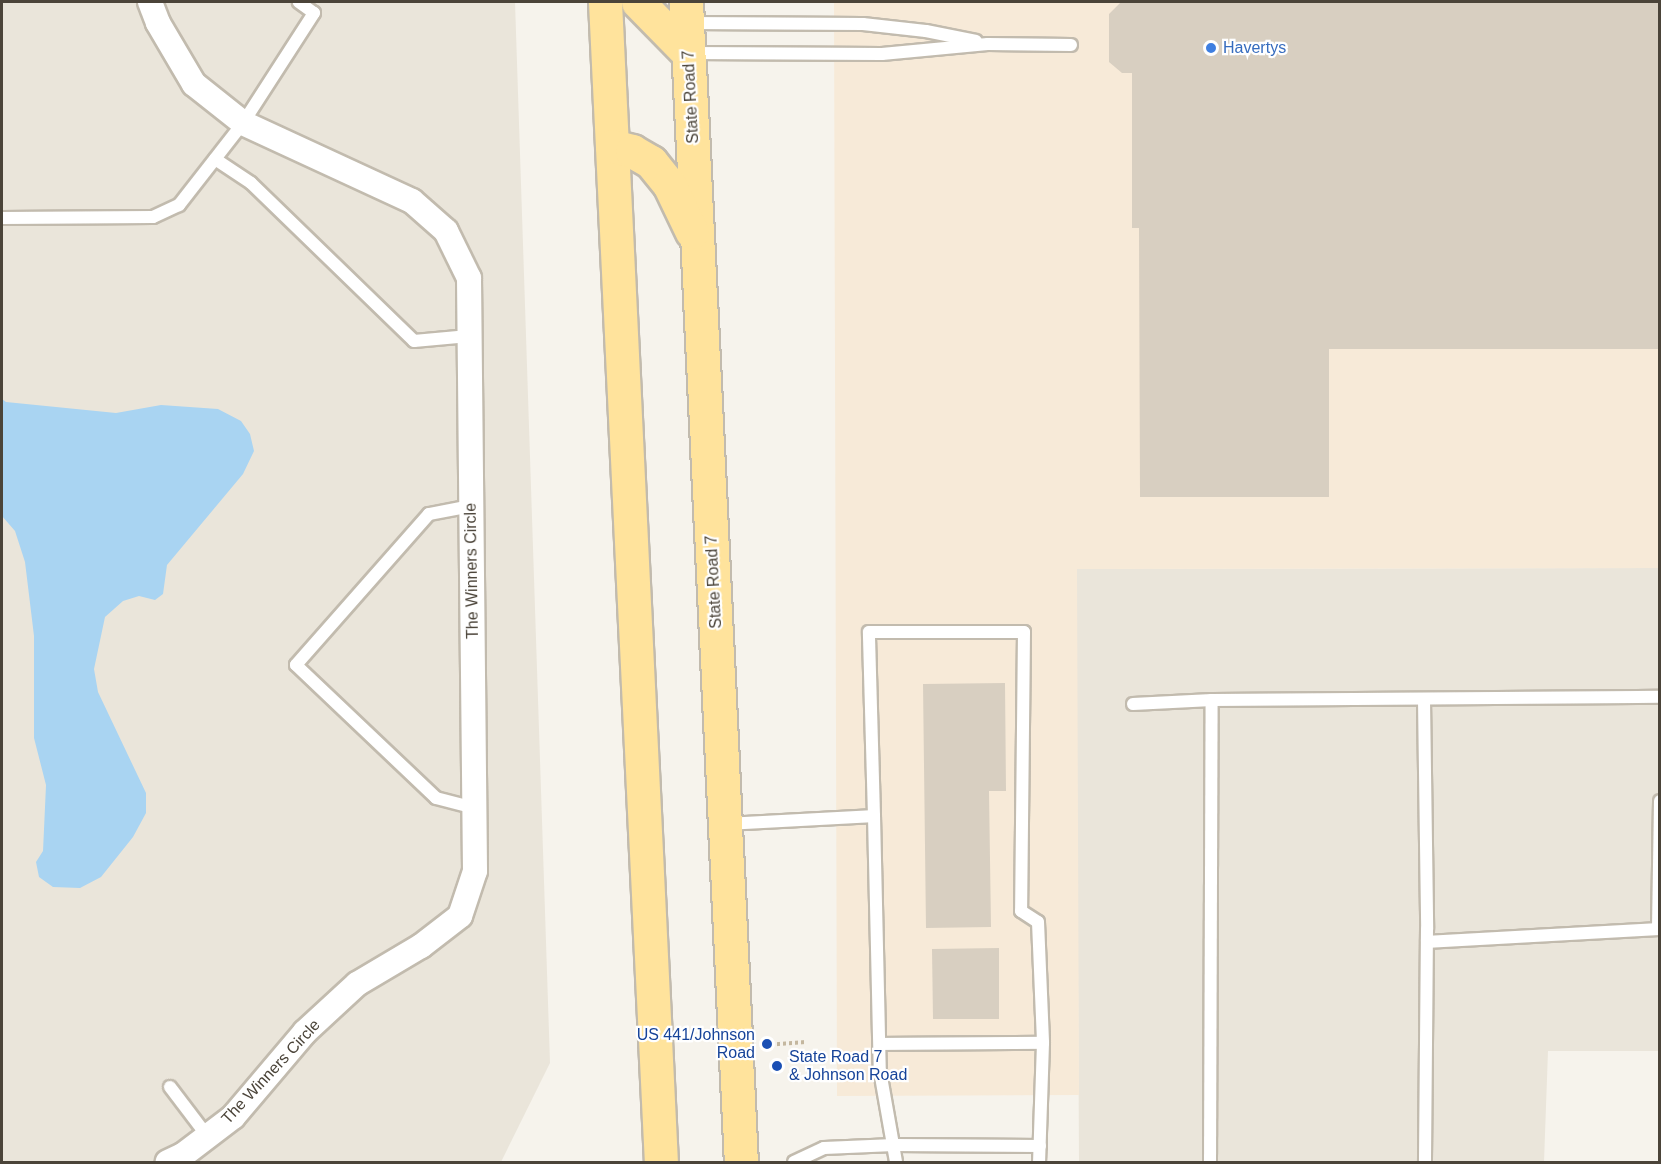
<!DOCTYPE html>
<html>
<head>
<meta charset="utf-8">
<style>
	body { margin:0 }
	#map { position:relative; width:1661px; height:1164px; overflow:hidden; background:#f6f3ec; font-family:Helvetica,sans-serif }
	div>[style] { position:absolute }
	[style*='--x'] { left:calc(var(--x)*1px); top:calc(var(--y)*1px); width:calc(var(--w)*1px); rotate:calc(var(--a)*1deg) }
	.residential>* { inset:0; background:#eae5da }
	.commercial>* { inset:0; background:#f7ead8 }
	.water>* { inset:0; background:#a9d4f2 }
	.building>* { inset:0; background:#d8cfc1 }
	.path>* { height:4px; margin-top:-2px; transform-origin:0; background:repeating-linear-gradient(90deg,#c4b79f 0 3px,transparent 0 6px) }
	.roads { filter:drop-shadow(2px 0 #c2bbae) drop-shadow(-2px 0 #c2bbae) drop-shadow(0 2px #c2bbae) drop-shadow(0 -2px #c2bbae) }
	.lane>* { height:12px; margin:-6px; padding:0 6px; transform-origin:6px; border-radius:6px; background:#fff }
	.street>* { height:24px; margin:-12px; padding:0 12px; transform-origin:12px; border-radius:12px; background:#fff }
	.primary>* { height:33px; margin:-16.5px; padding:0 16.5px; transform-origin:16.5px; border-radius:16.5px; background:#ffe39c }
	.dots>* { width:16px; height:16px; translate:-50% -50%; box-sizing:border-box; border:3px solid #fff; border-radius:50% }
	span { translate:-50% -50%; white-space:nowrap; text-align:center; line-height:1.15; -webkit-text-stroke:4.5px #fff; paint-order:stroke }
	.shop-label { font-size:16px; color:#366cbe }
	.left { translate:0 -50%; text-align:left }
	.street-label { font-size:16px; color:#4b4439 }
	.transit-label { font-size:16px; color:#164399 }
	.right { translate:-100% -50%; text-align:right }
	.frame { position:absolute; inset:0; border:3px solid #4b4439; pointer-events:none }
</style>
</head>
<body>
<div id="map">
	<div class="residential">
		<div style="clip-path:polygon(2px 2px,515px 2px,550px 1063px,501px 1162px,2px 1162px)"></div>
		<div style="clip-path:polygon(1659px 568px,1659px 1051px,1548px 1051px,1544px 1162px,1079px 1162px,1076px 569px)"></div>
	</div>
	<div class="commercial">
		<div style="clip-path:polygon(834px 2px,1659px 2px,1659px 568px,1077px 569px,1079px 1095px,837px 1096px)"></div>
	</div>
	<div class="water">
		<div style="clip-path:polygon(2px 399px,6px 402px,116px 413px,161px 405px,218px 409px,241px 421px,250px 434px,254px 451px,243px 474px,167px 565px,163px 594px,155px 600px,139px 596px,123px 601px,105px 617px,94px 669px,98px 692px,146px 793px,146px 813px,133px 837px,101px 877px,80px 888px,53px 887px,39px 877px,36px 862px,43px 851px,46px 785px,34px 738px,34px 636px,25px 562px,15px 531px,2px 516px)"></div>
	</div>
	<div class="building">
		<div style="clip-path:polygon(1121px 2px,1660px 2px,1660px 349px,1329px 349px,1329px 497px,1140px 497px,1139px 228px,1132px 228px,1132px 73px,1122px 73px,1109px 62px,1109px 14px)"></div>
		<div style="clip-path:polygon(1005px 683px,1006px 791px,989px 791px,991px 927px,926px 928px,923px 684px)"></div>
		<div style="clip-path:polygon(999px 948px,999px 1019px,933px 1019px,932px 949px)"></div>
	</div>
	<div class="path">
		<div style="--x:765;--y:1045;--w:41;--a:-4.2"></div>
	</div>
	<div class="roads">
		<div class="lane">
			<div style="--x:688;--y:23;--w:175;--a:0.3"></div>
			<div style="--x:863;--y:24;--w:63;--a:6.3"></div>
			<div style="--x:926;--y:31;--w:51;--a:11.3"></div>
			<div style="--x:690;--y:53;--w:192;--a:0.3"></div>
			<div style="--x:882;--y:54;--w:106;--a:-5.4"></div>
			<div style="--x:988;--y:44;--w:83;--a:0.7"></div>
			<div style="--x:215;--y:159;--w:43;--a:33.7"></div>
			<div style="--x:251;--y:183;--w:227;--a:44.1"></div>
			<div style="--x:414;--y:341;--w:55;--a:-5.2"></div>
			<div style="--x:2;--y:218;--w:151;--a:-0.4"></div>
			<div style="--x:153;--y:217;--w:29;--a:-25"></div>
			<div style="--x:179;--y:205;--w:104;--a:-52"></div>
			<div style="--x:243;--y:123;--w:131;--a:-57.2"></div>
			<div style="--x:314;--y:13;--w:19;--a:-144"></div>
			<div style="--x:471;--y:506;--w:43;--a:169.2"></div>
			<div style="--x:429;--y:514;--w:201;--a:131.4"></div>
			<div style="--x:296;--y:665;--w:193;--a:43.5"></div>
			<div style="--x:436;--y:798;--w:40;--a:14.4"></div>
			<div style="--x:1424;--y:700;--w:229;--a:89.2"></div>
			<div style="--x:1427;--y:929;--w:233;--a:90.5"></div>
			<div style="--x:1133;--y:704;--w:79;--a:-2.9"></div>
			<div style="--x:1212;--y:700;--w:448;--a:-0.4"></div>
			<div style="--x:874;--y:816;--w:255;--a:88.7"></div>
			<div style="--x:880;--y:1071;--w:92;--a:80"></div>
			<div style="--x:727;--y:824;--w:147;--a:-3.1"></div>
			<div style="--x:874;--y:816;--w:184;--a:-91.6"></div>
			<div style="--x:869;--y:632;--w:155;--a:0"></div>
			<div style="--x:1024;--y:632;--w:279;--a:90.6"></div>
			<div style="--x:1021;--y:911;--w:20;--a:33"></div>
			<div style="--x:1038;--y:922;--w:121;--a:87.6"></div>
			<div style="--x:1043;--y:1043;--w:119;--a:91.9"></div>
			<div style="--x:1427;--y:942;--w:231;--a:-3.2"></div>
			<div style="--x:1658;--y:929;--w:128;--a:-89.1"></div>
			<div style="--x:880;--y:1044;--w:163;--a:-0.4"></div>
			<div style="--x:170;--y:1087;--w:63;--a:52.8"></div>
			<div style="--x:794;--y:1162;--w:33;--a:-25"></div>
			<div style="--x:824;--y:1148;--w:70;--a:-2.5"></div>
			<div style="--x:894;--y:1145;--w:146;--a:0.4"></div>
			<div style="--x:1210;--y:1162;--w:462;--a:-89.8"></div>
		</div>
		<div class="street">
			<div style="--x:150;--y:2;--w:22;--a:69"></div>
			<div style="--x:158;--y:23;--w:71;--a:59.5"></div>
			<div style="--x:194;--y:84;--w:63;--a:38.5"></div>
			<div style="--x:243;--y:123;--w:186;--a:24.8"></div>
			<div style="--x:412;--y:201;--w:45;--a:41.4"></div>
			<div style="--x:446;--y:231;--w:52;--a:63.9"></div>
			<div style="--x:469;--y:278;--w:593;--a:89.42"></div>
			<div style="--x:475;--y:871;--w:47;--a:108.4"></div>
			<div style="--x:460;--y:916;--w:49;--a:142.4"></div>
			<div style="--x:421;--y:946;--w:74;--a:149.3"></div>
			<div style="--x:357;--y:984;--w:71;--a:137.3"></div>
			<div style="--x:305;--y:1032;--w:111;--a:130.3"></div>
			<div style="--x:233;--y:1117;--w:63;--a:142.8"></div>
			<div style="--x:183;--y:1155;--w:17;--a:155"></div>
		</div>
		<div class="primary">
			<div style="--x:605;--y:2;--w:1161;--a:87.24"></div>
			<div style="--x:638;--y:2;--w:71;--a:45.6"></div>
			<div style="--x:686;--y:2;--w:1161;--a:87.29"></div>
			<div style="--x:612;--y:146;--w:21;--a:14"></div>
			<div style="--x:632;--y:151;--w:22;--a:30"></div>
			<div style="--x:651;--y:162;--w:28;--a:51"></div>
			<div style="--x:669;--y:184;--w:53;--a:64.4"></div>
		</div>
	</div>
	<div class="dots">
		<div style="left:1211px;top:48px;background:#3f7fe0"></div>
		<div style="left:767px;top:1044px;background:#1a4fb4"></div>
		<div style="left:777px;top:1066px;background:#1a4fb4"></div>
	</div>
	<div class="shop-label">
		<span class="left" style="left:1223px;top:48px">Havertys</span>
	</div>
	<div class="street-label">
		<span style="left:691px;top:97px;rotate:-93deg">State Road 7</span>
		<span style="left:472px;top:571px;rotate:-91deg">The Winners Circle</span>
		<span style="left:714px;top:582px;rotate:-93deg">State Road 7</span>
		<span style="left:271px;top:1072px;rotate:-47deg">The Winners Circle</span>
	</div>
	<div class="transit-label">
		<span class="right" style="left:755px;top:1044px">US 441/Johnson<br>Road</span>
		<span class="left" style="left:789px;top:1066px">State Road 7<br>&amp; Johnson Road</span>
	</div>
	<div class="frame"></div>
</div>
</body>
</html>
